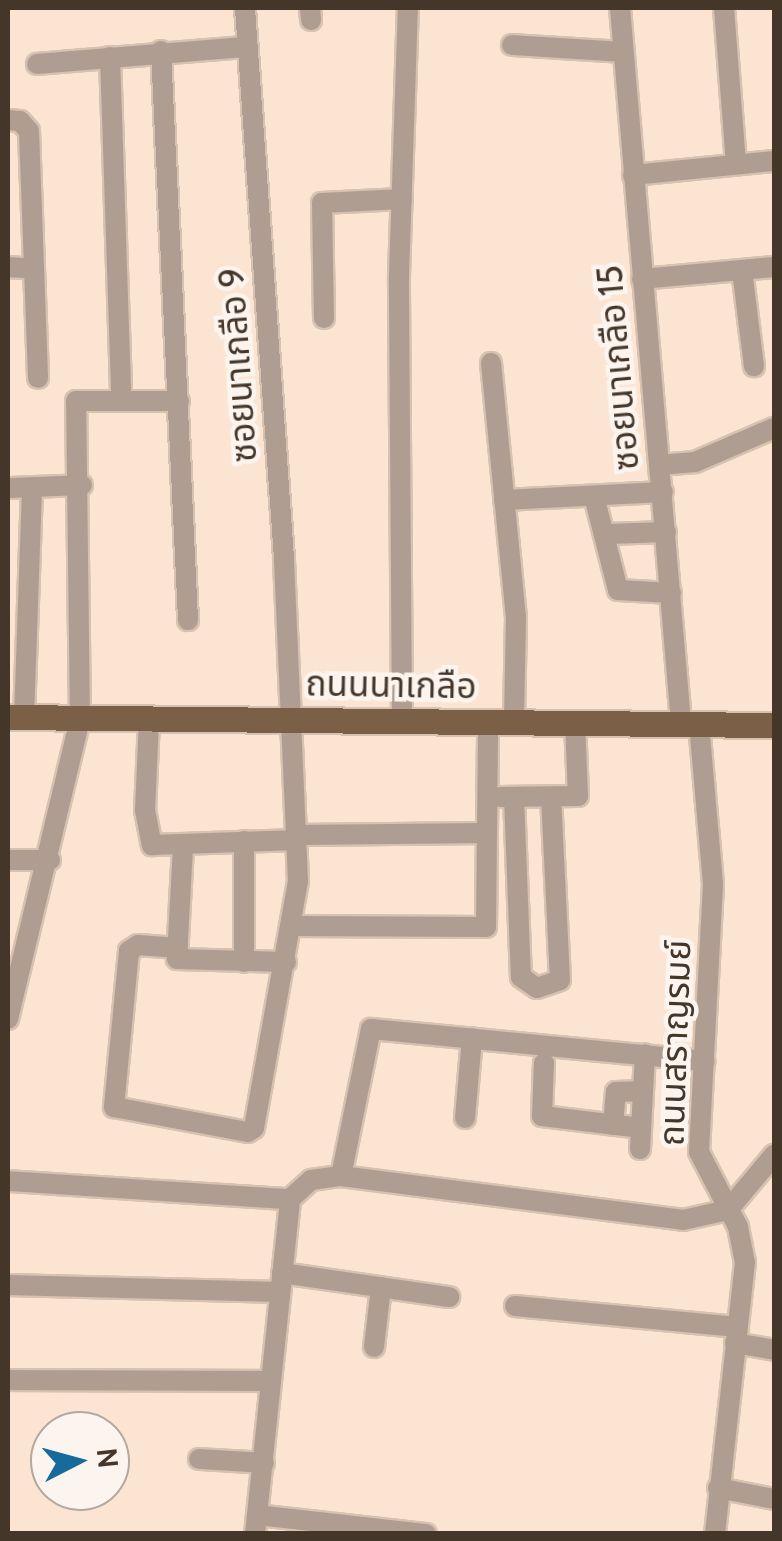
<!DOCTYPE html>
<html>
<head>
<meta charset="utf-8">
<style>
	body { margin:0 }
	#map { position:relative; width:782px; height:1541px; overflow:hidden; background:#fbe4d1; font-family:Cabin,"Noto Sans Thai",sans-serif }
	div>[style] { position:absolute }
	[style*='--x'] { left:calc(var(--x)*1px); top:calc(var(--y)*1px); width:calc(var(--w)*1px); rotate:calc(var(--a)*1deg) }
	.roads { filter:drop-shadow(2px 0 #d7c1b0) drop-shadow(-2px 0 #d7c1b0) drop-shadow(0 2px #d7c1b0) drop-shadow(0 -2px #d7c1b0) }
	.minor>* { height:20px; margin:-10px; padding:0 10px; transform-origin:10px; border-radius:10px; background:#ae9d90 }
	.major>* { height:25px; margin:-12.5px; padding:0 12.5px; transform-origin:12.5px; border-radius:12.5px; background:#7b5f47 }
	span { translate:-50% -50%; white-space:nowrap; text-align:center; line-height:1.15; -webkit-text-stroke:9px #fcf4ee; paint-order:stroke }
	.street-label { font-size:35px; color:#45362a }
	.frame { position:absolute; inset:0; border:10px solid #45362a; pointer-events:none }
	.north { position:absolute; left:30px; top:1411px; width:100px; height:100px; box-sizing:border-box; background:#fcf4ee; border:2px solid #b3a8a0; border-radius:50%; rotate:84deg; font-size:28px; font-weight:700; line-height:40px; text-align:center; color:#45362a }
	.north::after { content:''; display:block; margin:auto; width:35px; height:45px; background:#176b9c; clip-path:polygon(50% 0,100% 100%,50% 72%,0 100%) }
</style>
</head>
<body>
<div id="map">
	<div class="roads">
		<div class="minor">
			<div style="--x:310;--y:8;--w:12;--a:85"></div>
			<div style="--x:620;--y:8;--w:718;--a:85.12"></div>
			<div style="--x:724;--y:8;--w:156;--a:85.6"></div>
			<div style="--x:512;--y:45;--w:110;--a:3.6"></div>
			<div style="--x:161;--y:51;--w:570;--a:87.28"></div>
			<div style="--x:110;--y:57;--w:335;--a:88.1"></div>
			<div style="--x:37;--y:64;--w:210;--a:-4.7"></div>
			<div style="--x:8;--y:120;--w:12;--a:5"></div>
			<div style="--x:20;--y:121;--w:13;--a:48"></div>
			<div style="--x:29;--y:131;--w:247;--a:87.9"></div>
			<div style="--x:633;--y:175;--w:142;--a:-5.7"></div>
			<div style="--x:8;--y:267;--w:26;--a:4"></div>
			<div style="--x:742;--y:270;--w:97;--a:82.9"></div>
			<div style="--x:642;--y:279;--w:133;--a:-5.2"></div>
			<div style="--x:324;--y:318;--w:115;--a:-91"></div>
			<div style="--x:322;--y:203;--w:80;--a:-2.9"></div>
			<div style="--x:491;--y:363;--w:255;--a:84.4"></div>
			<div style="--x:516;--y:617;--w:104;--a:91.1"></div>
			<div style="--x:660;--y:465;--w:35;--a:-5"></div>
			<div style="--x:695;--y:462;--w:86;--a:-23.3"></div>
			<div style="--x:8;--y:488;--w:74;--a:-2.3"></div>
			<div style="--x:594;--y:496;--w:97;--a:75.7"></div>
			<div style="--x:618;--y:590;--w:53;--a:3.2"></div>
			<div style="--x:504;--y:500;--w:159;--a:-2.9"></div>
			<div style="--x:608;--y:534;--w:58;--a:-2"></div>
			<div style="--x:24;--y:718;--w:229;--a:-88"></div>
			<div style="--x:149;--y:720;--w:90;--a:92.5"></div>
			<div style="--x:145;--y:810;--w:36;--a:79"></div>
			<div style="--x:152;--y:845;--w:145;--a:-2"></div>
			<div style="--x:402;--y:721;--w:445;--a:-90.4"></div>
			<div style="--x:399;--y:276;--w:268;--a:-88.1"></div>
			<div style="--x:699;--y:724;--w:161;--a:85"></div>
			<div style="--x:713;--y:884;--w:268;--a:93"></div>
			<div style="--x:699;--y:1152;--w:85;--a:62.5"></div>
			<div style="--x:738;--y:1227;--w:36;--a:79"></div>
			<div style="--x:745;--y:1262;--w:274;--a:96.3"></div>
			<div style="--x:500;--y:797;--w:78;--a:-0.7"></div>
			<div style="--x:578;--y:796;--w:74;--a:-92.3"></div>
			<div style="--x:514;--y:797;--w:180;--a:87.8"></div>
			<div style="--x:521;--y:977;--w:19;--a:35"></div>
			<div style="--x:537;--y:988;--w:24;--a:-19"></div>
			<div style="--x:560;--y:980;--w:182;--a:-92.8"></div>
			<div style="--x:297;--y:835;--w:190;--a:-0.6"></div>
			<div style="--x:183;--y:847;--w:112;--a:93.1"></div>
			<div style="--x:177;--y:959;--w:109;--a:1.6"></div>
			<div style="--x:8;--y:860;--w:42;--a:0"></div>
			<div style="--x:292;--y:926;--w:194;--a:0.3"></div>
			<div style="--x:486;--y:927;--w:205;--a:-89.4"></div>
			<div style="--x:178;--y:948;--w:40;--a:-175.7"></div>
			<div style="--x:138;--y:945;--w:11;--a:146"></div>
			<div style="--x:129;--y:951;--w:157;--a:95.5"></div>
			<div style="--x:114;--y:1107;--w:136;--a:10.6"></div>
			<div style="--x:248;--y:1132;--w:7;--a:-34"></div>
			<div style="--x:254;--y:1128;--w:251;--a:-79.9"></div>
			<div style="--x:298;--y:881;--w:323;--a:-92.5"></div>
			<div style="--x:284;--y:558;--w:551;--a:-94.06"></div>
			<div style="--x:244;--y:962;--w:121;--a:-90"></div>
			<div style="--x:8;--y:1019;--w:308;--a:-76.5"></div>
			<div style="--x:80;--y:720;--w:319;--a:-90.7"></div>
			<div style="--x:76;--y:401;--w:103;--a:0"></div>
			<div style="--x:544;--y:1063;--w:53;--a:92.2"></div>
			<div style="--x:542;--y:1116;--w:100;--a:6.9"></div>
			<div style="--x:465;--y:1118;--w:80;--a:-85"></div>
			<div style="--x:613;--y:1125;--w:33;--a:-85"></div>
			<div style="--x:616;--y:1092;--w:27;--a:-2"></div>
			<div style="--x:640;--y:1149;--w:95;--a:-87"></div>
			<div style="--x:341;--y:1176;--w:150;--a:-78.5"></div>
			<div style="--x:371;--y:1029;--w:335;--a:5.5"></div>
			<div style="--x:8;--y:1181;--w:283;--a:3.7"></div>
			<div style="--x:282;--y:1273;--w:169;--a:8.2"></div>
			<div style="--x:8;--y:1285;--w:272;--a:1.5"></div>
			<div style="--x:515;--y:1306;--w:223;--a:5.4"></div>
			<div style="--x:735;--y:1343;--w:40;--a:10"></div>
			<div style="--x:374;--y:1347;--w:60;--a:-83.3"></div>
			<div style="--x:8;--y:1380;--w:263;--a:0.2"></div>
			<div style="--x:199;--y:1459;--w:65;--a:3.5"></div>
			<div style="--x:718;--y:1488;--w:57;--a:11.1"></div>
			<div style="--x:257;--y:1515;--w:170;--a:6.4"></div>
			<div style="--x:255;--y:1534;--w:337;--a:-84"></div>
			<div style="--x:290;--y:1199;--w:28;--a:-42"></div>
			<div style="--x:311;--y:1180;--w:30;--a:-8"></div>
			<div style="--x:341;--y:1176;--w:345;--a:7.3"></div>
			<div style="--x:683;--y:1220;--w:46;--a:-12.5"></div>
			<div style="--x:728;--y:1210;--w:72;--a:-50.1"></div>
		</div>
		<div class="major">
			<div style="--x:8;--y:717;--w:766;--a:0.6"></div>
		</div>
	</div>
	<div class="street-label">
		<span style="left:238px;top:365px;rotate:-94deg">ซอยนาเกลือ 9</span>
		<span style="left:618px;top:368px;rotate:-95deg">ซอยนาเกลือ 15</span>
		<span style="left:391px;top:685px;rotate:1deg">ถนนนาเกลือ</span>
		<span style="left:675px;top:1043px;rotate:-88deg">ถนนสราญรมย์</span>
	</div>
	<div class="frame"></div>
	<div class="north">N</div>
</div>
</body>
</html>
